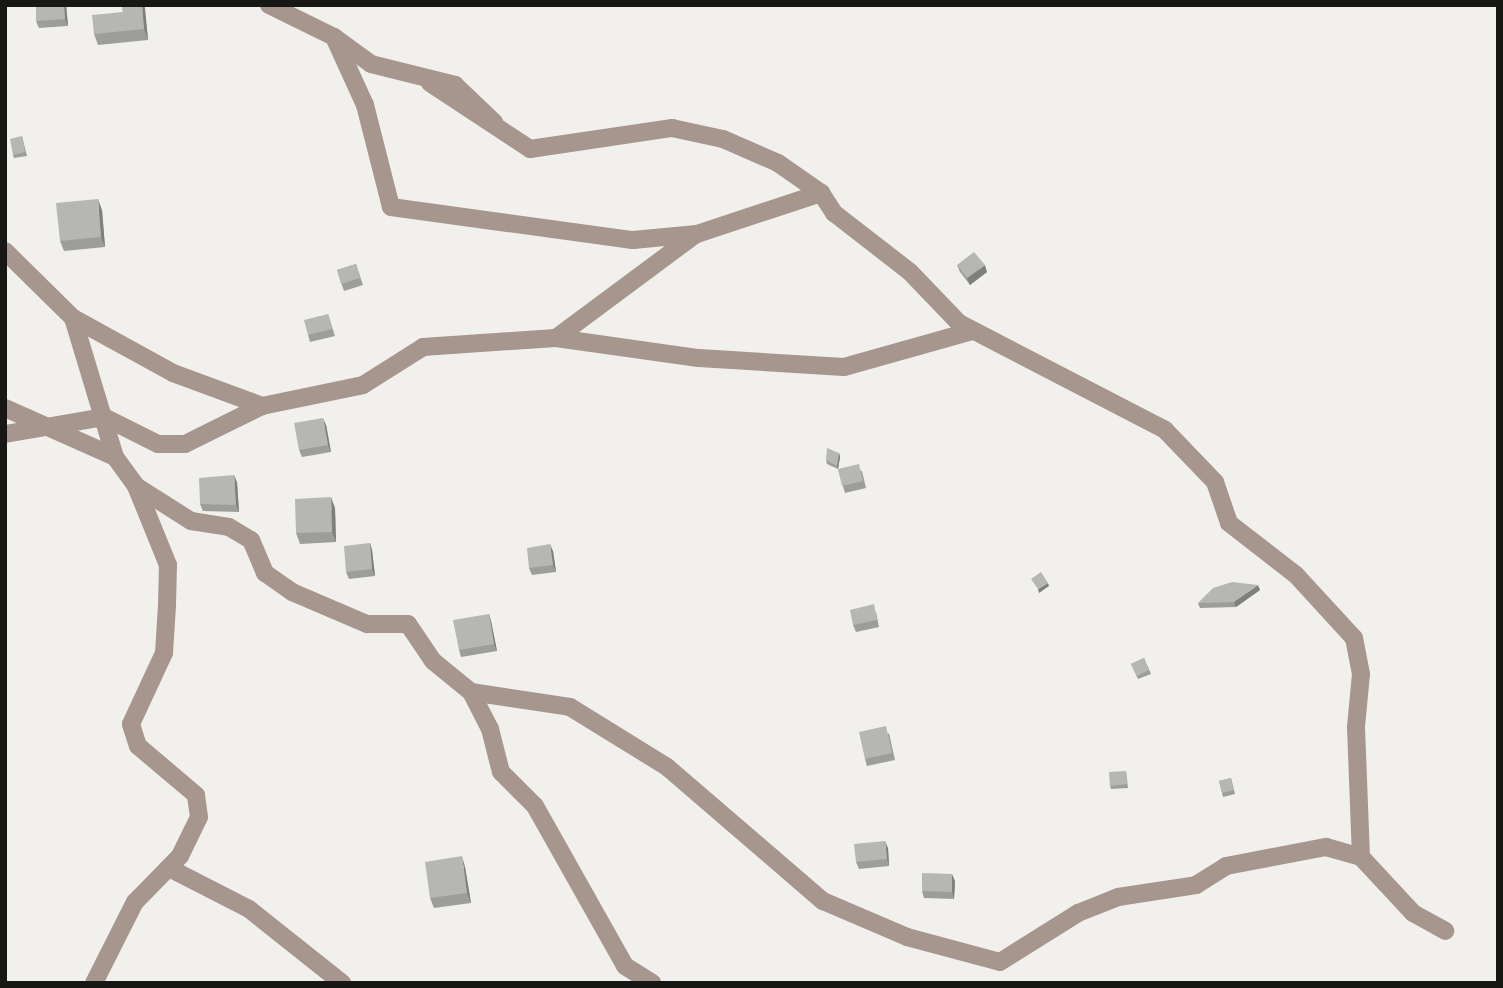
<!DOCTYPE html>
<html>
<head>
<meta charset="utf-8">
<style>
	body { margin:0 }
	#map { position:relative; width:1503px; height:988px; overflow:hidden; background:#f1f0ed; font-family:Jost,sans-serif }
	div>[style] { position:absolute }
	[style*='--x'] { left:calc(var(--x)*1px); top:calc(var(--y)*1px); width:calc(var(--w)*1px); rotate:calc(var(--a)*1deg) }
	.minor>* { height:18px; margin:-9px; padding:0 9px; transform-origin:9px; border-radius:9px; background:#a6968d }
	.wall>* { inset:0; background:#9d9d9b }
	.shaded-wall>* { inset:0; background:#7f807e }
	.building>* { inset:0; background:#b6b7b4 }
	span { translate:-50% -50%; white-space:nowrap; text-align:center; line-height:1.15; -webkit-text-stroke:5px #fff; paint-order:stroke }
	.frame { position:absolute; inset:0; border:7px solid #171716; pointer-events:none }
</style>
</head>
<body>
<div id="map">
	<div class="minor">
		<div style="--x:269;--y:5;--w:72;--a:26.2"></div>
		<div style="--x:334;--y:37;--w:46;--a:36.1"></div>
		<div style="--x:371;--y:64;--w:87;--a:14"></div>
		<div style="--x:455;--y:85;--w:54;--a:43.5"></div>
		<div style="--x:334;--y:37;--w:75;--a:65.5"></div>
		<div style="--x:365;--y:105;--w:105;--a:75.7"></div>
		<div style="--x:391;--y:207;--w:244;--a:7.8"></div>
		<div style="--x:633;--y:240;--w:64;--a:-5.4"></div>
		<div style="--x:697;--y:234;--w:131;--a:-18.3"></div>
		<div style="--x:430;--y:83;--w:120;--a:33.4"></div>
		<div style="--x:530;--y:149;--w:144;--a:-8.4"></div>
		<div style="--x:672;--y:128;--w:52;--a:12.2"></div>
		<div style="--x:723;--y:139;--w:60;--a:23.6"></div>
		<div style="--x:778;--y:163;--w:52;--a:34.9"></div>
		<div style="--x:821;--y:193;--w:24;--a:57"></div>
		<div style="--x:834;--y:213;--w:96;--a:37.8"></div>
		<div style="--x:910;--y:272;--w:71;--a:46.1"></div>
		<div style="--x:959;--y:323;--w:232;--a:27.4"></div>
		<div style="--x:1165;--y:430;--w:72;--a:46.1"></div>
		<div style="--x:1215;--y:482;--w:43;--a:71.1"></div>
		<div style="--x:1229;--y:523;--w:85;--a:37.8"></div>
		<div style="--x:1296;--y:575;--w:86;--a:47.4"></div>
		<div style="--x:1354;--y:638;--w:37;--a:79"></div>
		<div style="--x:1361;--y:674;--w:53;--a:95.4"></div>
		<div style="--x:1356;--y:727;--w:130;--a:87.8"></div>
		<div style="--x:1361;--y:857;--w:76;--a:47.1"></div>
		<div style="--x:1413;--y:913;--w:37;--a:29"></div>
		<div style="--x:5;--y:251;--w:95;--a:44.6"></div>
		<div style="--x:73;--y:318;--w:114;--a:28.8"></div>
		<div style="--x:173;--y:373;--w:95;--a:20.3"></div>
		<div style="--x:73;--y:318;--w:145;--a:73.2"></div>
		<div style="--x:115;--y:457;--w:36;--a:54"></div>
		<div style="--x:136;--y:486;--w:65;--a:32.5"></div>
		<div style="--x:191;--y:521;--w:38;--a:9"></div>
		<div style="--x:229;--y:527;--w:26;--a:31"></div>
		<div style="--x:251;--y:540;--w:36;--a:67"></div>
		<div style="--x:265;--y:573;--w:33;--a:35"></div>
		<div style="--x:292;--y:592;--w:82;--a:23.1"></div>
		<div style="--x:367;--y:624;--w:41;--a:0"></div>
		<div style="--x:408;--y:624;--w:45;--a:56"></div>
		<div style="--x:433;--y:661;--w:49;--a:39.2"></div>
		<div style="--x:471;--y:692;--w:42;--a:62.8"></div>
		<div style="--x:490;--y:729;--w:44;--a:75.7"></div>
		<div style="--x:501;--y:772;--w:48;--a:45"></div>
		<div style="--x:535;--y:806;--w:184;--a:60.6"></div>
		<div style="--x:625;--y:966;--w:32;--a:32"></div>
		<div style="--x:556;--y:338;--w:174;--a:-36.6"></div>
		<div style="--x:5;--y:408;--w:120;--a:24"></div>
		<div style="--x:5;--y:434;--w:100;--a:-9.7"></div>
		<div style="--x:104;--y:417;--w:60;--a:26.6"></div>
		<div style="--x:158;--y:444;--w:27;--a:0"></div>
		<div style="--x:185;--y:444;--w:86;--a:-26.3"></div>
		<div style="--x:262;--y:406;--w:103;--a:-11.7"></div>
		<div style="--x:363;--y:385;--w:71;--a:-32.3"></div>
		<div style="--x:423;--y:347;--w:133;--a:-3.9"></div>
		<div style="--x:556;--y:338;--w:144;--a:8"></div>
		<div style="--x:699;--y:358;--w:145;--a:3.6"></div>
		<div style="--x:844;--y:367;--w:133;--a:-15.7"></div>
		<div style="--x:471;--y:692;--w:100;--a:8.6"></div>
		<div style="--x:570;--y:707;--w:114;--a:31.7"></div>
		<div style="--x:667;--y:767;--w:206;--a:40.7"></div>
		<div style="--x:823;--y:901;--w:91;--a:23.2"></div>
		<div style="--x:907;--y:937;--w:96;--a:15"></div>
		<div style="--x:1000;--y:962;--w:92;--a:-32.1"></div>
		<div style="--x:1078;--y:913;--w:43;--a:-21.8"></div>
		<div style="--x:1118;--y:897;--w:79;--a:-8.7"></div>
		<div style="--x:1196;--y:885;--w:36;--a:-32"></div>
		<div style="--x:1226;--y:866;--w:102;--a:-10.8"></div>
		<div style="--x:1326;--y:847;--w:36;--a:16"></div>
		<div style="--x:169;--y:868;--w:90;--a:27.1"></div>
		<div style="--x:249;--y:909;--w:119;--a:38.5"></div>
		<div style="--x:94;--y:983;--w:91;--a:-63.2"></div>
		<div style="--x:135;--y:902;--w:64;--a:-45.6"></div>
		<div style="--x:180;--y:856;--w:43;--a:-64"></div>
		<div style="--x:199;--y:817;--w:22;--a:-98"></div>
		<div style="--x:196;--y:795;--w:76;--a:-139.8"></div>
		<div style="--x:138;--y:746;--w:23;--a:-108"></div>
		<div style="--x:131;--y:724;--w:78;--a:-65.1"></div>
		<div style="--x:164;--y:653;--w:48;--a:-86.4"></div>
		<div style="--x:167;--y:605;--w:40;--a:-88.6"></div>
		<div style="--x:168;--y:565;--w:85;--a:-112.1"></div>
	</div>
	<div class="wall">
		<div style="clip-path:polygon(66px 5px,68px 26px,39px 28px,36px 21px)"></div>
		<div style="clip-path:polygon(122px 5px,144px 5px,148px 40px,98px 45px,94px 34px,123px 12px)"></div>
		<div style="clip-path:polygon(22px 136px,27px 156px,14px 158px,13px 155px)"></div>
		<div style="clip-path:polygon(102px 210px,105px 247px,64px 251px,60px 241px)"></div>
		<div style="clip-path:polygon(356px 264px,363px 285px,344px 291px,337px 270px)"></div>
		<div style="clip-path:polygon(957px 265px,987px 272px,970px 285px,960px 272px)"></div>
		<div style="clip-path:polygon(328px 314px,335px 336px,310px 342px,308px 335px)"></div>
		<div style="clip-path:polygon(326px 425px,331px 452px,302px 457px,299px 450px)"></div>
		<div style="clip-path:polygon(839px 453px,840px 457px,838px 469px,862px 471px,866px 488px,845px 493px,838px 469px,827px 464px,826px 460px)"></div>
		<div style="clip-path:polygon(237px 482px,239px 512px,203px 511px,200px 504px)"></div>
		<div style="clip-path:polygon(335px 508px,336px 542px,300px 544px,296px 533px)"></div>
		<div style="clip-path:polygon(370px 543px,372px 550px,375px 576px,349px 579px,346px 572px)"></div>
		<div style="clip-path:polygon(553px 551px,556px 572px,532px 575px,529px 568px)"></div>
		<div style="clip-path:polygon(1260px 590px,1236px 607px,1200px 608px,1198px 603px)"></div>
		<div style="clip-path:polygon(876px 612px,879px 627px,856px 632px,853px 625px)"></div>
		<div style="clip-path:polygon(489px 614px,491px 621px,497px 651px,461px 657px,459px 650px)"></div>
		<div style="clip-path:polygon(1144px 658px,1151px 674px,1138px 679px,1131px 664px)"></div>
		<div style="clip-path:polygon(889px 733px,895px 760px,867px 766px,865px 759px)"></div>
		<div style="clip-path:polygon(1126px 771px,1128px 788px,1111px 789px,1110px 786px)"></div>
		<div style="clip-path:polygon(1231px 778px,1235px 794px,1223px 797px,1219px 781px)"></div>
		<div style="clip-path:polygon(888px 848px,889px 866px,859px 869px,856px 862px)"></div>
		<div style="clip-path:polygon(465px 867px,471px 903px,434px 908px,430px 898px)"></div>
		<div style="clip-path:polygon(955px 881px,954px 899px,924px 898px,922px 891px)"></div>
	</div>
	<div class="shaded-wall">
		<div style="clip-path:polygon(64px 5px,66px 5px,68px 26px,65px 19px)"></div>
		<div style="clip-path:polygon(142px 5px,144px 5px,145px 8px,148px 40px,144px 29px)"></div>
		<div style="clip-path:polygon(98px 199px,102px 210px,105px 247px,101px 237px)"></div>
		<div style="clip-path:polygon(985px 265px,987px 272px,970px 285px,967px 278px)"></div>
		<div style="clip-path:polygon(323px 418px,326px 425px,331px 452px,328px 445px)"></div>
		<div style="clip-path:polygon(839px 453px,840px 457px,838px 469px,837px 466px)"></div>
		<div style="clip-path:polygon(234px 475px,237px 482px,239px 512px,236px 505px)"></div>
		<div style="clip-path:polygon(331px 497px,335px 508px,336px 542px,332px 532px)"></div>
		<div style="clip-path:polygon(370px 543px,372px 550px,375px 576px,372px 569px)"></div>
		<div style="clip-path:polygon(550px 544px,553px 551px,556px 572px,553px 565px)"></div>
		<div style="clip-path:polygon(1048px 583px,1049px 586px,1039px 593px,1038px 589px)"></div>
		<div style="clip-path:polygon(1258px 585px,1260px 590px,1236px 607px,1234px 602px)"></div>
		<div style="clip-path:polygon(489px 614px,491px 621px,497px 651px,494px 644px)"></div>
		<div style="clip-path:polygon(885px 841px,888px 848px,889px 866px,887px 859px)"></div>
		<div style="clip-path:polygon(462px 856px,465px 867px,471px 903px,467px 893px)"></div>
		<div style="clip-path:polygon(952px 874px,955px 881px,954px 899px,952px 892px)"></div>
	</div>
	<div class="building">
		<div style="clip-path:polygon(36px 5px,64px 5px,65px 19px,36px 21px)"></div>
		<div style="clip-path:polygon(122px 5px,142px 5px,144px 29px,94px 34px,92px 15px,123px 12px)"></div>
		<div style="clip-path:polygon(22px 136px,25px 152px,13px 155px,10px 139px)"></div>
		<div style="clip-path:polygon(98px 199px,101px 237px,60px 241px,56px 203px)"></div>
		<div style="clip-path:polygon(974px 252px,985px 265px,967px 278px,957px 265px)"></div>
		<div style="clip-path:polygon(356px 264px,360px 278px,341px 284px,337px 270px)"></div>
		<div style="clip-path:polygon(328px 314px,332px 329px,308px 335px,304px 320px)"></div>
		<div style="clip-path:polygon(323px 418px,328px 445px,299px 450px,294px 423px)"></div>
		<div style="clip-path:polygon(827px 448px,839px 453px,837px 466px,826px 460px)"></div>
		<div style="clip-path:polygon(859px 464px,863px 481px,842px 486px,838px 469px)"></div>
		<div style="clip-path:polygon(234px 475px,236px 505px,200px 504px,199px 478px)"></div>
		<div style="clip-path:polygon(331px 497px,332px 532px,296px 533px,295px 499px)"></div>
		<div style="clip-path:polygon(370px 543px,372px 569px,346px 572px,344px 546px)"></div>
		<div style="clip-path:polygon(550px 544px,553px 565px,529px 568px,527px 548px)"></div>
		<div style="clip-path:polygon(1041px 572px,1048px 583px,1038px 589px,1031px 579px)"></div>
		<div style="clip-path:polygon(1232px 582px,1258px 585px,1234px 602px,1198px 603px,1213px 588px)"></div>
		<div style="clip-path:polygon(874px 604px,877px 620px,853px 625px,850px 610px)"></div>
		<div style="clip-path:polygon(489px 614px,494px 644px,459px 650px,453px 620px)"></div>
		<div style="clip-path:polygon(1144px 658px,1149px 670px,1137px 676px,1131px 664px)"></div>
		<div style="clip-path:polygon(886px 726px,892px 753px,865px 759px,859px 732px)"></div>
		<div style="clip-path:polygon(1126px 771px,1127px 784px,1110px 786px,1109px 772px)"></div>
		<div style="clip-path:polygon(1231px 778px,1234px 790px,1222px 793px,1219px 781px)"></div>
		<div style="clip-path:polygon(885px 841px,887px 859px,856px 862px,854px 844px)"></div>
		<div style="clip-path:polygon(462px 856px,467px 893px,430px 898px,425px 862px)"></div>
		<div style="clip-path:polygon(922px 873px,952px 874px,952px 892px,922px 891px)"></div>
	</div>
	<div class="frame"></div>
</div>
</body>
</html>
